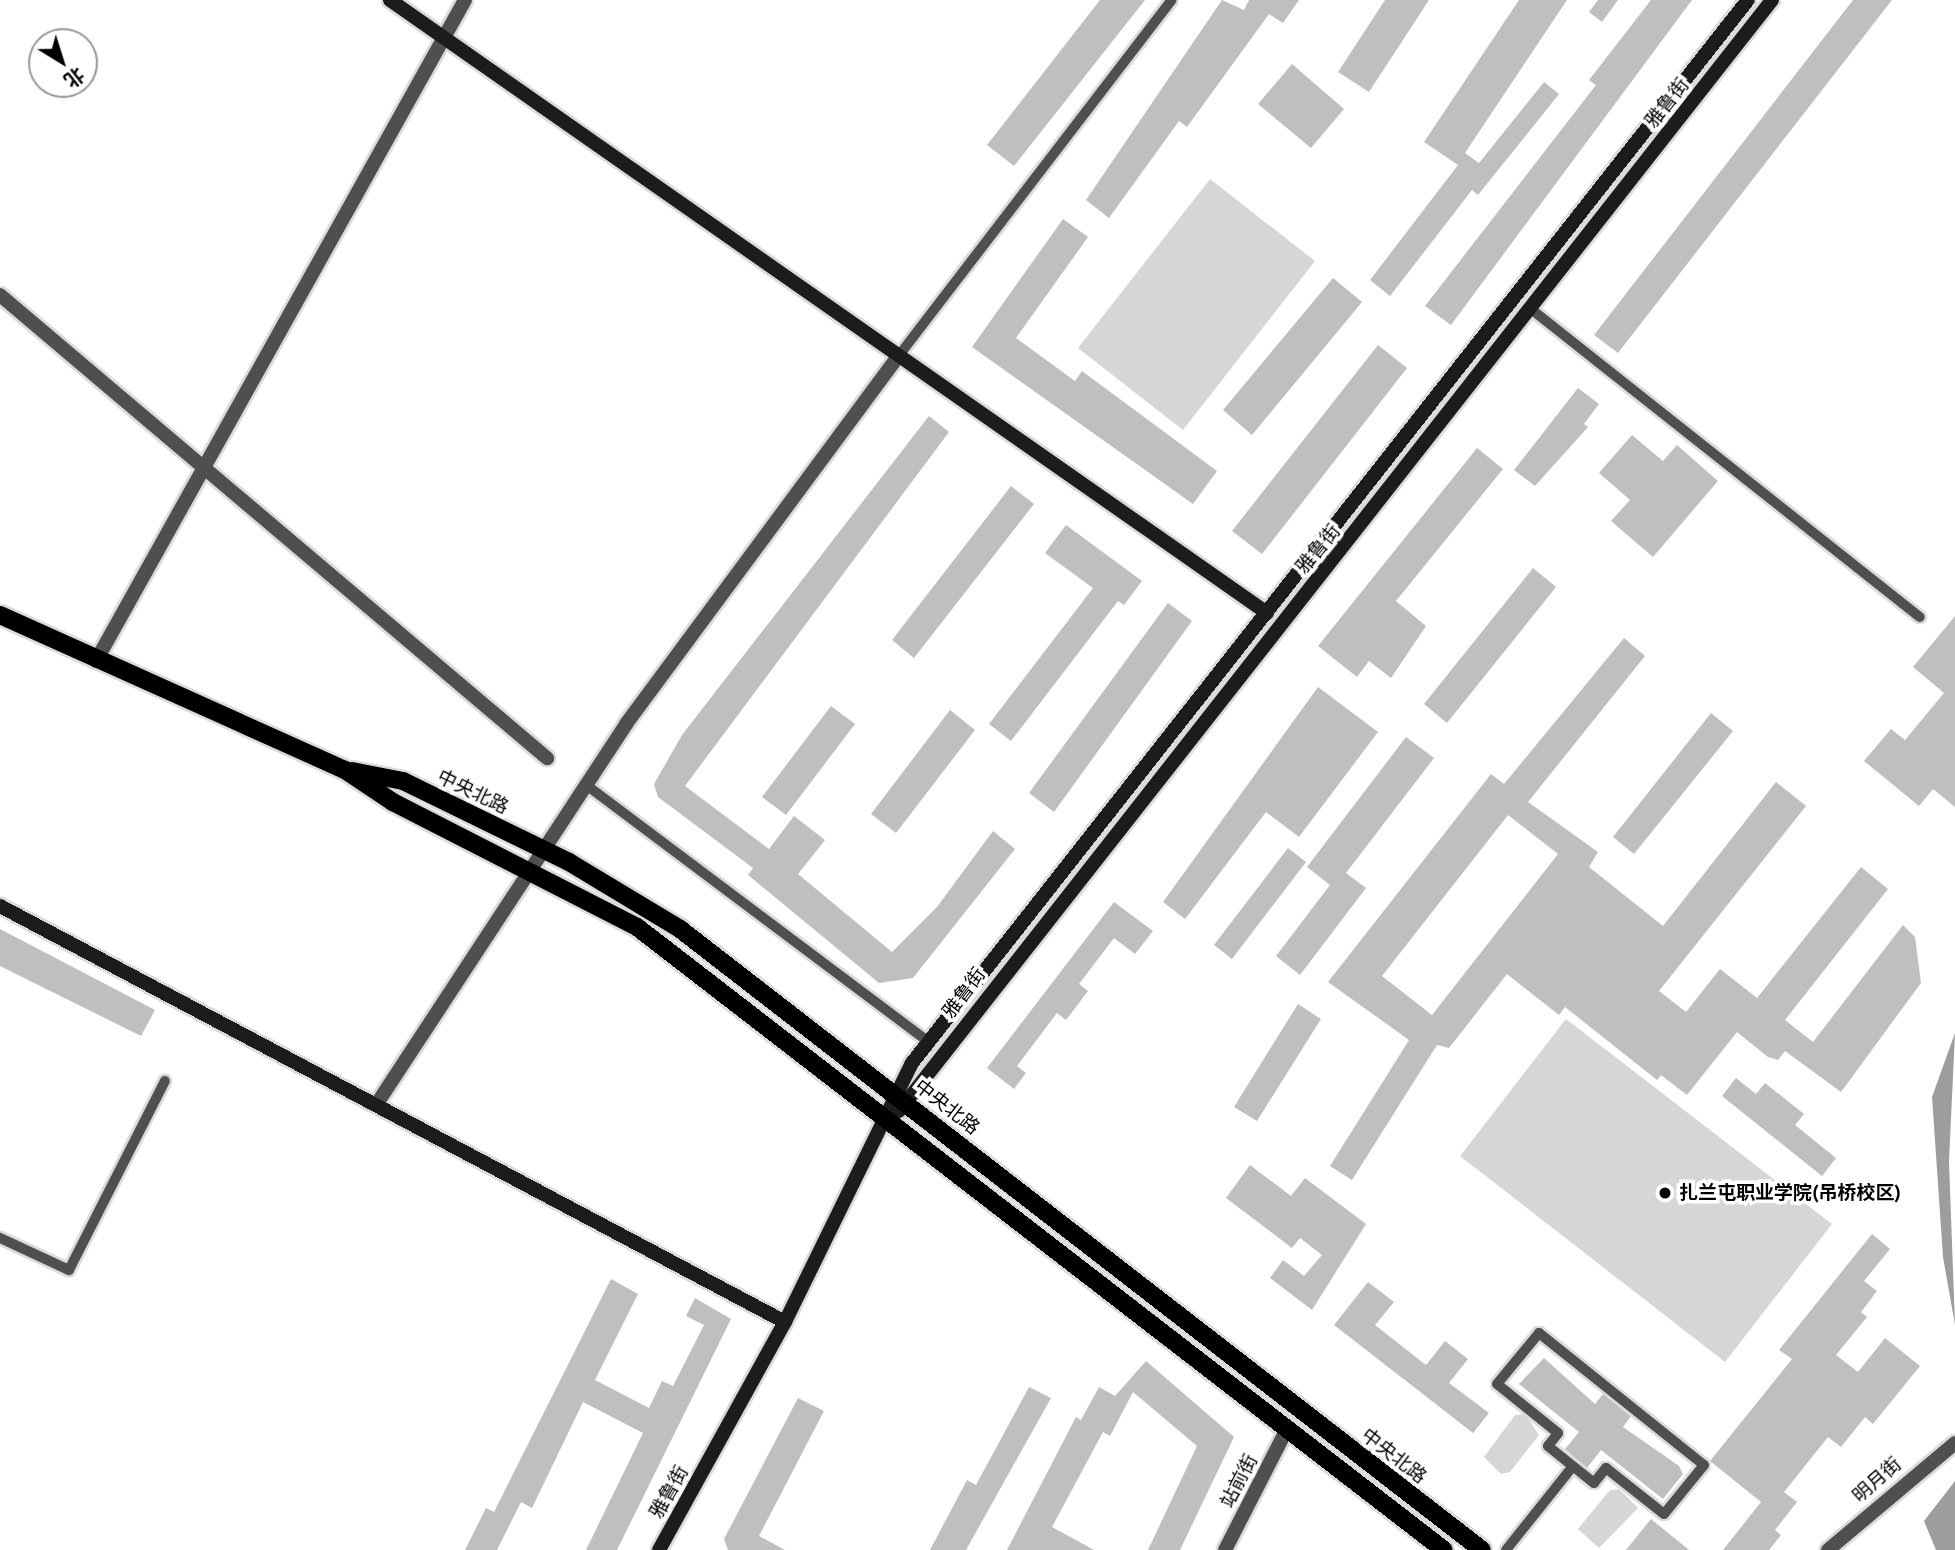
<!DOCTYPE html>
<html>
<head>
<meta charset="utf-8">
<style>
	body { margin:0 }
	#map { position:relative; width:1955px; height:1550px; overflow:hidden; background:#fff; font-family:Ubuntu,"Noto Sans SC",sans-serif }
	div>[style] { position:absolute }
	[style*='--x'] { left:calc(var(--x)*1px); top:calc(var(--y)*1px); width:calc(var(--w)*1px); rotate:calc(var(--a)*1deg) }
	.green>* { inset:0; background:#d6d6d6 }
	.water>* { inset:0; background:#9d9d9d }
	.building>* { inset:0; background:#bfbfbf }
	.roads { filter:drop-shadow(2px 0 #dbdbdb) drop-shadow(-2px 0 #dbdbdb) drop-shadow(0 2px #dbdbdb) drop-shadow(0 -2px #dbdbdb) }
	.lane>* { height:10px; margin:-5px; padding:0 5px; transform-origin:5px; border-radius:5px; background:#4f4f4f }
	.street>* { height:14px; margin:-7px; padding:0 7px; transform-origin:7px; border-radius:7px; background:#4f4f4f }
	.secondary>* { height:14px; margin:-7px; padding:0 7px; transform-origin:7px; border-radius:7px; background:#1c1c1c }
	.primary>* { height:18px; margin:-9px; padding:0 9px; transform-origin:9px; border-radius:9px; background:#000 }
	.dots>* { width:19px; height:19px; translate:-50% -50%; box-sizing:border-box; border:4px solid #fff; border-radius:50% }
	span { translate:-50% -50%; white-space:nowrap; text-align:center; line-height:1.15; -webkit-text-stroke:7px #fff; paint-order:stroke }
	.street-label { font-size:19px; color:#000 }
	.poi-label { font-size:19px; color:#000; font-weight:700 }
	.left { translate:0 -50%; text-align:left }
	.north { position:absolute; left:28px; top:28px; width:70px; height:70px; box-sizing:border-box; background:#fff; border:2px solid #999; border-radius:50%; rotate:142deg; font-size:19px; font-weight:700; line-height:28px; text-align:center; color:#000 }
	.north::after { content:''; display:block; margin:auto; width:24px; height:32px; background:#000; clip-path:polygon(50% 0,100% 100%,50% 72%,0 100%) }
</style>
</head>
<body>
<div id="map">
	<div class="green">
		<div style="clip-path:polygon(1210px 179px,1315px 261px,1183px 430px,1078px 348px)"></div>
		<div style="clip-path:polygon(1566px 1019px,1832px 1224px,1725px 1362px,1460px 1156px)"></div>
		<div style="clip-path:polygon(1525px 1414px,1539px 1435px,1510px 1472px,1501px 1474px,1484px 1457px,1515px 1415px)"></div>
		<div style="clip-path:polygon(1619px 1489px,1638px 1508px,1599px 1548px,1578px 1529px,1610px 1490px)"></div>
	</div>
	<div class="water">
		<div style="clip-path:polygon(1955px 1033px,1949px 1161px,1955px 1325px,1943px 1257px,1932px 1097px)"></div>
		<div style="clip-path:polygon(1955px 1481px,1955px 1550px,1936px 1550px,1924px 1521px)"></div>
	</div>
	<div class="building">
		<div style="clip-path:polygon(1100px 0,1145px 0,1014px 166px,987px 145px)"></div>
		<div style="clip-path:polygon(1222px 0,1244px 10px,1249px 0,1299px 0,1283px 23px,1269px 14px,1187px 127px,1179px 121px,1109px 218px,1086px 200px)"></div>
		<div style="clip-path:polygon(1385px 0,1429px 0,1369px 92px,1338px 72px)"></div>
		<div style="clip-path:polygon(1519px 0,1567px 0,1465px 153px,1479px 163px,1544px 82px,1559px 94px,1478px 195px,1472px 190px,1390px 296px,1370px 280px,1458px 165px,1424px 142px)"></div>
		<div style="clip-path:polygon(1598px 0,1618px 0,1602px 22px,1589px 12px)"></div>
		<div style="clip-path:polygon(1651px 0,1692px 0,1451px 325px,1425px 306px,1596px 85px,1589px 80px)"></div>
		<div style="clip-path:polygon(1853px 0,1892px 0,1618px 353px,1594px 335px)"></div>
		<div style="clip-path:polygon(1292px 64px,1344px 109px,1311px 148px,1258px 104px)"></div>
		<div style="clip-path:polygon(1063px 219px,1088px 237px,1016px 338px,1075px 381px,1082px 371px,1217px 471px,1193px 504px,972px 347px)"></div>
		<div style="clip-path:polygon(1333px 278px,1362px 302px,1252px 435px,1223px 410px)"></div>
		<div style="clip-path:polygon(1378px 345px,1407px 368px,1262px 554px,1232px 531px)"></div>
		<div style="clip-path:polygon(1578px 388px,1599px 404px,1584px 424px,1588px 427px,1535px 486px,1514px 470px)"></div>
		<div style="clip-path:polygon(929px 416px,949px 432px,685px 786px,769px 849px,794px 816px,825px 840px,798px 874px,892px 952px,937px 907px,993px 831px,1015px 849px,913px 978px,879px 983px,748px 875px,753px 868px,658px 797px,654px 784px,682px 735px)"></div>
		<div style="clip-path:polygon(1632px 435px,1663px 461px,1677px 445px,1718px 481px,1653px 557px,1611px 521px,1630px 500px,1599px 473px)"></div>
		<div style="clip-path:polygon(1477px 448px,1503px 469px,1396px 601px,1426px 626px,1391px 678px,1369px 661px,1357px 677px,1318px 646px)"></div>
		<div style="clip-path:polygon(1011px 486px,1034px 504px,914px 658px,892px 640px)"></div>
		<div style="clip-path:polygon(1066px 525px,1142px 581px,1124px 605px,1118px 601px,1011px 741px,989px 724px,1093px 588px,1045px 553px)"></div>
		<div style="clip-path:polygon(1533px 568px,1556px 587px,1447px 723px,1424px 704px)"></div>
		<div style="clip-path:polygon(1168px 603px,1192px 621px,1054px 812px,1029px 793px)"></div>
		<div style="clip-path:polygon(1955px 616px,1955px 807px,1933px 789px,1919px 806px,1864px 761px,1891px 729px,1905px 740px,1944px 693px,1913px 667px)"></div>
		<div style="clip-path:polygon(evenodd,1624px 638px,1645px 656px,1528px 802px,1598px 852px,1589px 867px,1663px 926px,1776px 782px,1806px 806px,1659px 991px,1686px 1012px,1720px 969px,1757px 998px,1861px 867px,1888px 889px,1785px 1020px,1813px 1042px,1903px 925px,1915px 937px,1921px 983px,1841px 1092px,1785px 1051px,1778px 1060px,1768px 1057px,1737px 1032px,1687px 1095px,1661px 1075px,1657px 1080px,1565px 1007px,1559px 1015px,1507px 974px,1449px 1048px,1437px 1045px,1352px 1180px,1330px 1166px,1409px 1040px,1328px 982px,1491px 774px,1504px 784px,1624px 638px,1508px 815px,1558px 854px,1432px 1015px,1382px 976px,1508px 815px)"></div>
		<div style="clip-path:polygon(1318px 687px,1378px 732px,1299px 837px,1266px 812px,1185px 919px,1163px 902px)"></div>
		<div style="clip-path:polygon(831px 706px,855px 724px,786px 815px,762px 797px)"></div>
		<div style="clip-path:polygon(950px 710px,975px 730px,896px 833px,871px 814px)"></div>
		<div style="clip-path:polygon(1711px 713px,1733px 731px,1634px 854px,1613px 837px)"></div>
		<div style="clip-path:polygon(1406px 737px,1434px 758px,1346px 873px,1366px 888px,1300px 975px,1276px 956px,1330px 885px,1307px 867px)"></div>
		<div style="clip-path:polygon(1288px 848px,1306px 862px,1232px 959px,1214px 945px)"></div>
		<div style="clip-path:polygon(1114px 902px,1153px 931px,1135px 954px,1114px 938px,1079px 984px,1088px 991px,1066px 1020px,1057px 1013px,1017px 1066px,1026px 1073px,1014px 1089px,987px 1068px)"></div>
		<div style="clip-path:polygon(0 929px,155px 1010px,141px 1036px,0 966px)"></div>
		<div style="clip-path:polygon(1298px 1004px,1321px 1019px,1257px 1121px,1234px 1107px)"></div>
		<div style="clip-path:polygon(1736px 1078px,1756px 1094px,1765px 1083px,1804px 1114px,1795px 1125px,1836px 1158px,1822px 1176px,1722px 1096px)"></div>
		<div style="clip-path:polygon(1250px 1165px,1291px 1196px,1305px 1178px,1366px 1224px,1312px 1310px,1270px 1278px,1283px 1260px,1304px 1276px,1322px 1255px,1300px 1238px,1292px 1248px,1226px 1198px)"></div>
		<div style="clip-path:polygon(1872px 1234px,1890px 1249px,1864px 1281px,1877px 1291px,1861px 1312px,1867px 1317px,1836px 1355px,1858px 1372px,1885px 1338px,1920px 1366px,1873px 1424px,1865px 1417px,1841px 1447px,1828px 1437px,1784px 1492px,1797px 1502px,1775px 1530px,1781px 1535px,1769px 1550px,1723px 1550px,1761px 1502px,1710px 1461px,1792px 1359px,1779px 1350px)"></div>
		<div style="clip-path:polygon(611px 1279px,638px 1294px,595px 1380px,649px 1408px,662px 1381px,673px 1386px,704px 1325px,686px 1316px,695px 1298px,731px 1319px,617px 1550px,586px 1550px,643px 1433px,583px 1402px,532px 1508px,521px 1502px,497px 1550px,465px 1550px,486px 1508px,494px 1512px)"></div>
		<div style="clip-path:polygon(1368px 1282px,1394px 1302px,1375px 1325px,1426px 1365px,1445px 1341px,1468px 1359px,1449px 1383px,1489px 1413px,1473px 1433px,1334px 1325px)"></div>
		<div style="clip-path:polygon(1544px 1358px,1595px 1404px,1603px 1394px,1631px 1416px,1623px 1427px,1679px 1466px,1683px 1474px,1663px 1499px,1601px 1450px,1587px 1468px,1565px 1449px,1579px 1432px,1519px 1384px)"></div>
		<div style="clip-path:polygon(1146px 1361px,1234px 1437px,1180px 1550px,1148px 1550px,1197px 1446px,1133px 1392px,1110px 1436px,1103px 1432px,1052px 1527px,1094px 1550px,1007px 1550px,1076px 1417px,1081px 1420px,1099px 1387px,1115px 1396px)"></div>
		<div style="clip-path:polygon(1029px 1387px,1051px 1398px,966px 1550px,930px 1550px,967px 1480px,976px 1485px)"></div>
		<div style="clip-path:polygon(798px 1398px,824px 1411px,759px 1536px,785px 1550px,728px 1550px,724px 1539px)"></div>
		<div style="clip-path:polygon(1651px 1519px,1689px 1550px,1626px 1550px)"></div>
	</div>
	<div class="roads">
		<div class="lane">
			<div style="--x:1531;--y:309;--w:496;--a:38.4"></div>
			<div style="--x:900;--y:354;--w:446;--a:-52.5"></div>
			<div style="--x:585;--y:784;--w:429;--a:36.9"></div>
			<div style="--x:0;--y:1238;--w:76;--a:24.9"></div>
			<div style="--x:69;--y:1270;--w:212;--a:-63.1"></div>
			<div style="--x:1539;--y:1333;--w:211;--a:38.7"></div>
			<div style="--x:1704;--y:1465;--w:63;--a:129.2"></div>
			<div style="--x:1664;--y:1514;--w:74;--a:-141.6"></div>
			<div style="--x:1606;--y:1468;--w:19;--a:129"></div>
			<div style="--x:1594;--y:1483;--w:59;--a:-141.2"></div>
			<div style="--x:1548;--y:1446;--w:16;--a:-52"></div>
			<div style="--x:1558;--y:1433;--w:78;--a:-141.2"></div>
			<div style="--x:1497;--y:1384;--w:66;--a:-50.5"></div>
			<div style="--x:1506;--y:1550;--w:107;--a:-51.4"></div>
		</div>
		<div class="street">
			<div style="--x:0;--y:295;--w:717;--a:40.25"></div>
			<div style="--x:96;--y:661;--w:757;--a:-60.83"></div>
			<div style="--x:378;--y:1102;--w:452;--a:-56.7"></div>
			<div style="--x:626;--y:724;--w:460;--a:-53.5"></div>
			<div style="--x:1225;--y:1550;--w:136;--a:-62.9"></div>
			<div style="--x:1828;--y:1550;--w:166;--a:-40.1"></div>
		</div>
		<div class="secondary">
			<div style="--x:390;--y:0;--w:1070;--a:34.95"></div>
			<div style="--x:0;--y:906;--w:888;--a:27.92"></div>
			<div style="--x:899;--y:1111;--w:1413;--a:-51.84"></div>
			<div style="--x:659;--y:1550;--w:260;--a:-61.1"></div>
			<div style="--x:785;--y:1322;--w:288;--a:-63.9"></div>
			<div style="--x:912;--y:1063;--w:1352;--a:-51.82"></div>
		</div>
		<div class="primary">
			<div style="--x:0;--y:615;--w:378;--a:24.2"></div>
			<div style="--x:345;--y:770;--w:58;--a:33.7"></div>
			<div style="--x:393;--y:802;--w:274;--a:27.1"></div>
			<div style="--x:637;--y:927;--w:1019;--a:37.67"></div>
			<div style="--x:352;--y:771;--w:52;--a:11.1"></div>
			<div style="--x:403;--y:781;--w:185;--a:26"></div>
			<div style="--x:569;--y:862;--w:130;--a:31.1"></div>
			<div style="--x:680;--y:929;--w:1014;--a:37.75"></div>
		</div>
	</div>
	<div class="dots">
		<div style="left:1665px;top:1193px;background:#000"></div>
	</div>
	<div class="street-label">
		<span style="left:1667px;top:103px;rotate:-52deg">雅鲁街</span>
		<span style="left:1318px;top:549px;rotate:-51deg">雅鲁街</span>
		<span style="left:473px;top:792px;rotate:26deg">中央北路</span>
		<span style="left:964px;top:993px;rotate:-53deg">雅鲁街</span>
		<span style="left:947px;top:1107px;rotate:38deg">中央北路</span>
		<span style="left:1394px;top:1456px;rotate:38deg">中央北路</span>
		<span style="left:1877px;top:1480px;rotate:-42deg">明月街</span>
		<span style="left:1239px;top:1481px;rotate:-63deg">站前街</span>
		<span style="left:669px;top:1492px;rotate:-61deg">雅鲁街</span>
	</div>
	<div class="poi-label">
		<span class="left" style="left:1679px;top:1193px">扎兰屯职业学院(吊桥校区)</span>
	</div>
	<div class="north">北</div>
</div>
</body>
</html>
